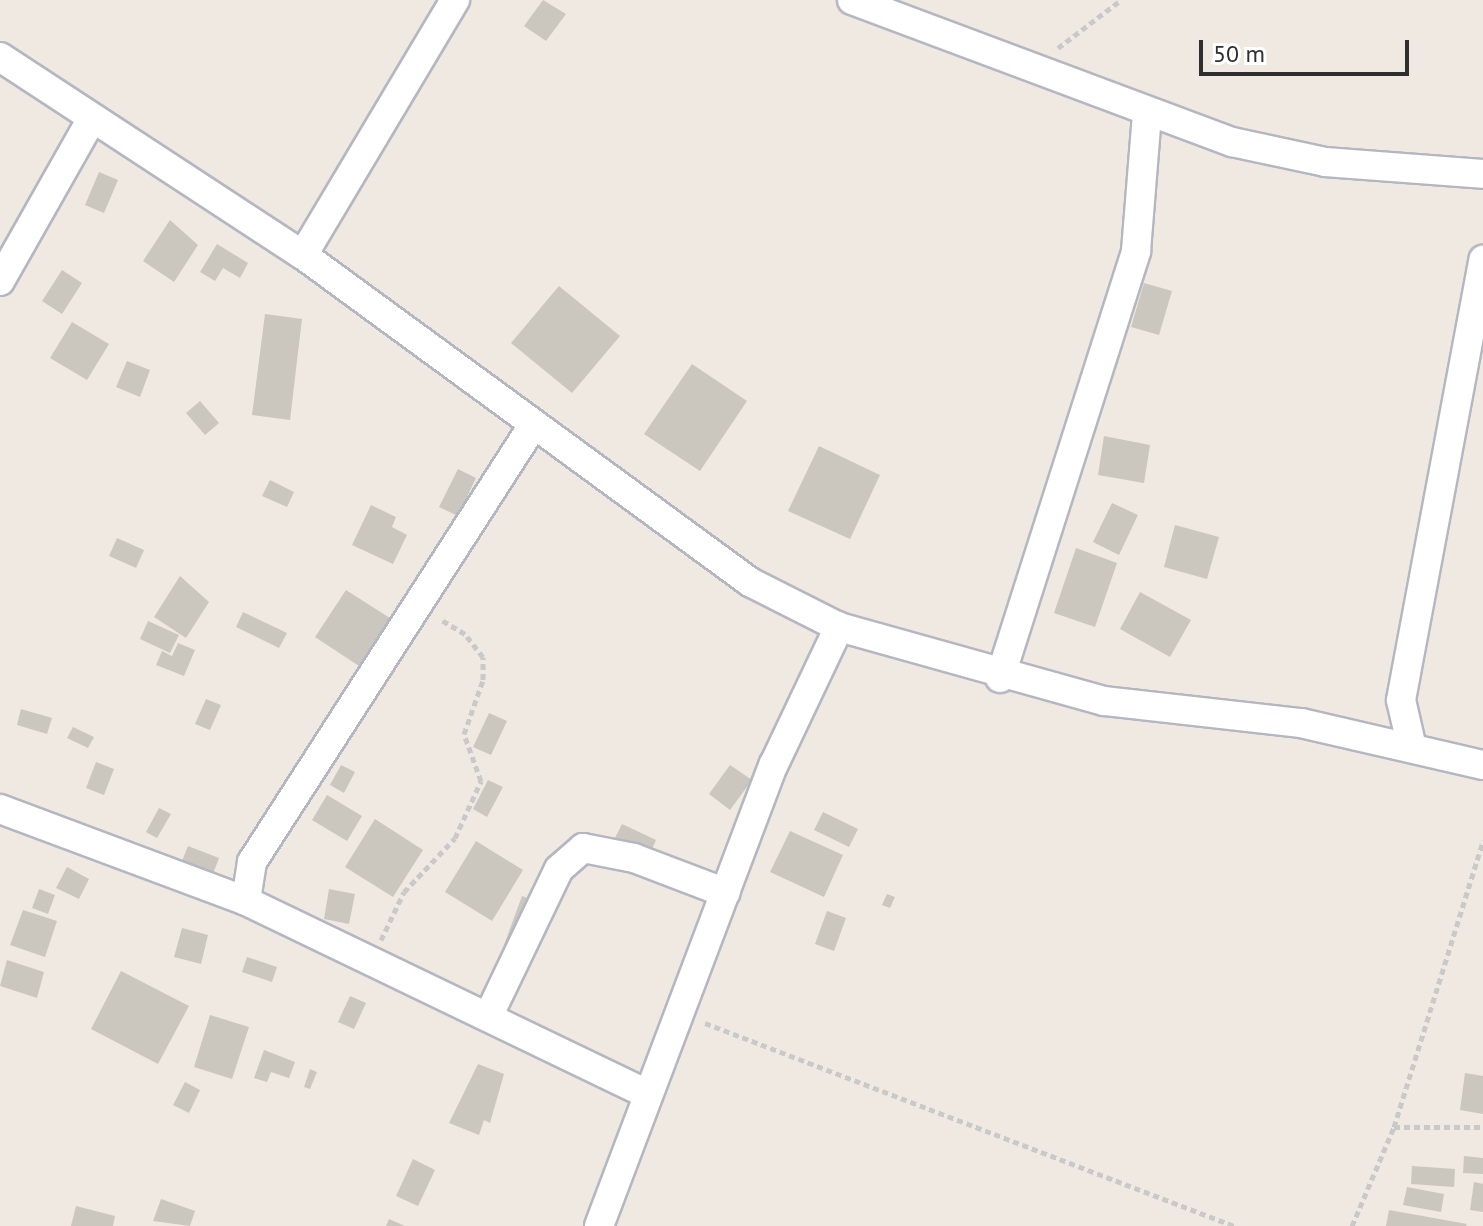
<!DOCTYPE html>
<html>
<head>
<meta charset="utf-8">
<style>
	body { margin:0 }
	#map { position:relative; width:1483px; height:1226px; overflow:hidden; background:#efe9e1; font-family:"PT Sans",sans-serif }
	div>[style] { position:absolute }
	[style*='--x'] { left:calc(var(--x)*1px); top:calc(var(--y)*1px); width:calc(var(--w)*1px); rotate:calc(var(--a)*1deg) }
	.building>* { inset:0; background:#cbc7bf }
	.path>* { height:5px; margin-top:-2.5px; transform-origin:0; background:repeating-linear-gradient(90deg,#c9c9c9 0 6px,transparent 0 10px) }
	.roads { filter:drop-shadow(2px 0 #b4b7c1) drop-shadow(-2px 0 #b4b7c1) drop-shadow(0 2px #b4b7c1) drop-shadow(0 -2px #b4b7c1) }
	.minor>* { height:28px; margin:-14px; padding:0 14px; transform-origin:14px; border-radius:14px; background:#fff }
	span { translate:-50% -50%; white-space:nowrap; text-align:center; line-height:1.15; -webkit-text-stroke:7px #fff; paint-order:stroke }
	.scale { position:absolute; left:1199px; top:40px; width:210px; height:36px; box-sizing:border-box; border:4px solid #2e2e2e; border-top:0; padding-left:10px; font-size:24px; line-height:28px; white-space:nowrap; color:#2e2e2e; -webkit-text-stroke:6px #fff; paint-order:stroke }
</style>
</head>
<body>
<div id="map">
	<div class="building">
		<div style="clip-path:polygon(543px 0,566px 14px,546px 41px,524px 26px)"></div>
		<div style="clip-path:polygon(99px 172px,118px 180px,104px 213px,85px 205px)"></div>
		<div style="clip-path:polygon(170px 220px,198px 245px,174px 282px,143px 261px)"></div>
		<div style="clip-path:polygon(217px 244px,248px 263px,240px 278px,223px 268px,215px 281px,200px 272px)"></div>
		<div style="clip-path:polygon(62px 270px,82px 283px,62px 314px,42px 301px)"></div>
		<div style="clip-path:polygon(1144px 283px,1172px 291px,1159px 335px,1131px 327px)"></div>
		<div style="clip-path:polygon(559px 286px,620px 336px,572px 393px,511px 343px)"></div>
		<div style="clip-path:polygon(265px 314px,302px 319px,290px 420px,252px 415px)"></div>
		<div style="clip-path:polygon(72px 322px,109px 344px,87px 380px,50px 358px)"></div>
		<div style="clip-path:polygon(127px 361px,150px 370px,140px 397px,116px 387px)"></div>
		<div style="clip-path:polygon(692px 364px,747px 401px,700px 471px,644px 434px)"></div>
		<div style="clip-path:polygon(200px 401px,219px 423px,205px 435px,186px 413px)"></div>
		<div style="clip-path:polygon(1104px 436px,1150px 445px,1144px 483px,1098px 475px)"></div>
		<div style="clip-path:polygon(819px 446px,880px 475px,850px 539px,788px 511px)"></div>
		<div style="clip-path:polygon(458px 469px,476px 478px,458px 516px,439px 507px)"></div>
		<div style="clip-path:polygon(270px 480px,294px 492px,287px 507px,262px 496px)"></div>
		<div style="clip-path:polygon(1112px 503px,1138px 515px,1119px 555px,1093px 542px)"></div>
		<div style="clip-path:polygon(371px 505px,396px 517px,392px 527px,407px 535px,393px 564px,352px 545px)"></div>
		<div style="clip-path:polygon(1175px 525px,1219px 537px,1207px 579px,1164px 567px)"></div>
		<div style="clip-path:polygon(117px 538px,144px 550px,136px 568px,109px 556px)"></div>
		<div style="clip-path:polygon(1076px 548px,1117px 563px,1095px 627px,1054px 613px)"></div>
		<div style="clip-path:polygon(180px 576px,209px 602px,186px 638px,154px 617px)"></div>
		<div style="clip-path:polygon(346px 590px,393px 620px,362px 668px,315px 637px)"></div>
		<div style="clip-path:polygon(1140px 592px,1191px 620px,1170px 657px,1120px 629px)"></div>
		<div style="clip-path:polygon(243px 612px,287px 633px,279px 648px,236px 627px)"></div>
		<div style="clip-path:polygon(148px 621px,179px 635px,170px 653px,140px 639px)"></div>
		<div style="clip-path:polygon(178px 643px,195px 650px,184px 676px,156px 665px,162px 651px,172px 656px)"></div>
		<div style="clip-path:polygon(206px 699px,221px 705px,210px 730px,195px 724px)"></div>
		<div style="clip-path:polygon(21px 709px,52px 718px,47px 734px,17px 725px)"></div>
		<div style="clip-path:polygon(489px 713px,507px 721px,491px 755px,473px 747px)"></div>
		<div style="clip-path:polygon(73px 727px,94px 737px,88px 748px,67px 738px)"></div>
		<div style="clip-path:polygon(96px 762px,114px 769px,104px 795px,86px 788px)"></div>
		<div style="clip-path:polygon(341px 765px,355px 772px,344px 793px,330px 785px)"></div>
		<div style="clip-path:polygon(730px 765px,752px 780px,730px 810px,709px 794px)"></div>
		<div style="clip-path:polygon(488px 780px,503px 787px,487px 817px,473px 809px)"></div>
		<div style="clip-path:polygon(327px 795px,362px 816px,347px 841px,312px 820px)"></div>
		<div style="clip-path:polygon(159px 808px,171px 814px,157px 838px,146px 832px)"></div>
		<div style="clip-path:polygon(823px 812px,858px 829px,849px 847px,814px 830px)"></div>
		<div style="clip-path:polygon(375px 819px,423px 850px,393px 897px,345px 867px)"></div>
		<div style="clip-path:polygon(622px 824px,656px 840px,648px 858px,613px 842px)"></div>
		<div style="clip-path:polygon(790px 831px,843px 855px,824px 897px,770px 872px)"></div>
		<div style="clip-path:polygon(476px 841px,523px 870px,492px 921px,445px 892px)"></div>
		<div style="clip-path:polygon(188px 846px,219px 858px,213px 874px,182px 861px)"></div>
		<div style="clip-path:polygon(67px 867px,89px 879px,79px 899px,56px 888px)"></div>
		<div style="clip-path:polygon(39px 889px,55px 895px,48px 914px,32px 908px)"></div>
		<div style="clip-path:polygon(329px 889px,355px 894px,349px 924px,324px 919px)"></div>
		<div style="clip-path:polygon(887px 894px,895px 897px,890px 908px,882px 905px)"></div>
		<div style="clip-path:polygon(522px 896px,530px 899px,512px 948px,504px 945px)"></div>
		<div style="clip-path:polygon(23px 910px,57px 921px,45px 957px,10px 945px)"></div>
		<div style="clip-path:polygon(827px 911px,846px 918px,834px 951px,815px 944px)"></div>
		<div style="clip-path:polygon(182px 928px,208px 935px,201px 964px,174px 957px)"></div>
		<div style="clip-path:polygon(247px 957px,277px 967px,272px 982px,242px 972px)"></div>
		<div style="clip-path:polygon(7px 960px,44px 972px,37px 998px,0 986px)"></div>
		<div style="clip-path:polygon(121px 971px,189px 1006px,158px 1064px,91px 1029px)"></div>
		<div style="clip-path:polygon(350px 996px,366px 1003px,354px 1029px,338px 1022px)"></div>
		<div style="clip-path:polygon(210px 1015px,249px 1027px,232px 1079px,194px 1067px)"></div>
		<div style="clip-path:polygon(264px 1050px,295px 1062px,289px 1078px,271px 1072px,267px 1082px,254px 1078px)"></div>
		<div style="clip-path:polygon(478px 1064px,504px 1074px,490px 1123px,484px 1120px,479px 1135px,449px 1123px)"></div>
		<div style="clip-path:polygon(310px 1069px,317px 1072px,310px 1089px,304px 1087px)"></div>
		<div style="clip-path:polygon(1465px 1073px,1483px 1076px,1483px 1114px,1460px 1110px)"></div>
		<div style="clip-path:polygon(185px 1082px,200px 1090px,189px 1113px,173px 1105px)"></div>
		<div style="clip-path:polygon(1464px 1156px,1483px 1158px,1483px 1174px,1463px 1173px)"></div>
		<div style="clip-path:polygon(413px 1159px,435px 1170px,418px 1206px,396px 1196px)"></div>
		<div style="clip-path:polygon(1412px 1166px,1455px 1169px,1454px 1187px,1411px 1184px)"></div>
		<div style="clip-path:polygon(1474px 1182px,1483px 1184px,1483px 1212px,1470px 1210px)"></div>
		<div style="clip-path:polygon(1407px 1187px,1444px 1194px,1441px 1212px,1403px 1205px)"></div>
		<div style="clip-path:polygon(161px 1199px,195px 1211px,190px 1226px,153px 1221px)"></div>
		<div style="clip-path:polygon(76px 1206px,115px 1216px,113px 1226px,71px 1226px)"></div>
		<div style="clip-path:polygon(1389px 1210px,1467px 1224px,1466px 1226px,1386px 1226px)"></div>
		<div style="clip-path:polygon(389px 1219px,405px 1226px,386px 1226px)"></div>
	</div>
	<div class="path">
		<div style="--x:1058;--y:48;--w:79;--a:-37.3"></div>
		<div style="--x:381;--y:940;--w:53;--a:-64.4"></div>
		<div style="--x:404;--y:892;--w:74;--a:-46.6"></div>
		<div style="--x:455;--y:838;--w:63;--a:-65.5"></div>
		<div style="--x:481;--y:781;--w:50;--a:-109.9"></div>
		<div style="--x:464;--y:734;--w:57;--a:-70.6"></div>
		<div style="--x:483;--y:680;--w:23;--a:-90"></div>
		<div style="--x:483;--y:657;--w:29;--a:-128"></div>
		<div style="--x:465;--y:634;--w:29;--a:-149"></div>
		<div style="--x:705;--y:1023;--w:567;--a:20.99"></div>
		<div style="--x:1394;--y:1127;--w:89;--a:0"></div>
		<div style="--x:1352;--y:1226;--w:108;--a:-67"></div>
		<div style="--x:1394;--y:1127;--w:300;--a:-72.7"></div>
	</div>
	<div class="roads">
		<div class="minor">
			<div style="--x:852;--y:0;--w:406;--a:20.5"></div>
			<div style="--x:1232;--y:142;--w:95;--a:12.1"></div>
			<div style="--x:1325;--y:162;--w:158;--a:4.3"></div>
			<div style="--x:0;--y:57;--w:362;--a:33.2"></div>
			<div style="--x:303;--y:255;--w:554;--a:36.19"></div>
			<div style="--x:750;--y:582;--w:100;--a:26.8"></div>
			<div style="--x:839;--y:627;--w:275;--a:15.6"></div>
			<div style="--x:1104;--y:701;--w:198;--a:6.4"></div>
			<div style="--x:1301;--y:723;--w:187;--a:13"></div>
			<div style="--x:303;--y:255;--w:297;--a:-59.2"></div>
			<div style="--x:0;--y:281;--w:185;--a:-60.5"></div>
			<div style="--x:532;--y:427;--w:517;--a:122.77"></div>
			<div style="--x:252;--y:862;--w:39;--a:99"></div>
			<div style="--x:246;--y:901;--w:445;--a:25.7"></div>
			<div style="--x:1000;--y:678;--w:448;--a:-72.3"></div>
			<div style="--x:1136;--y:251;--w:137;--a:-85.4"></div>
			<div style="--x:1412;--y:748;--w:49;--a:-102.9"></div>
			<div style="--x:1401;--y:700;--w:448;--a:-79.4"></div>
			<div style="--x:0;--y:809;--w:263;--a:20.5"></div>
			<div style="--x:488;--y:1017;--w:164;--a:-64.4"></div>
			<div style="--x:559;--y:869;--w:32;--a:-41"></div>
			<div style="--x:583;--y:848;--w:52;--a:11.1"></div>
			<div style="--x:634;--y:858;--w:98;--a:20.8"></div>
			<div style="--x:599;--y:1226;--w:494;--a:-69.3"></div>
			<div style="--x:774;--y:764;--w:152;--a:-64.6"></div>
		</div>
	</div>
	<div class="scale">50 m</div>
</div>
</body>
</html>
